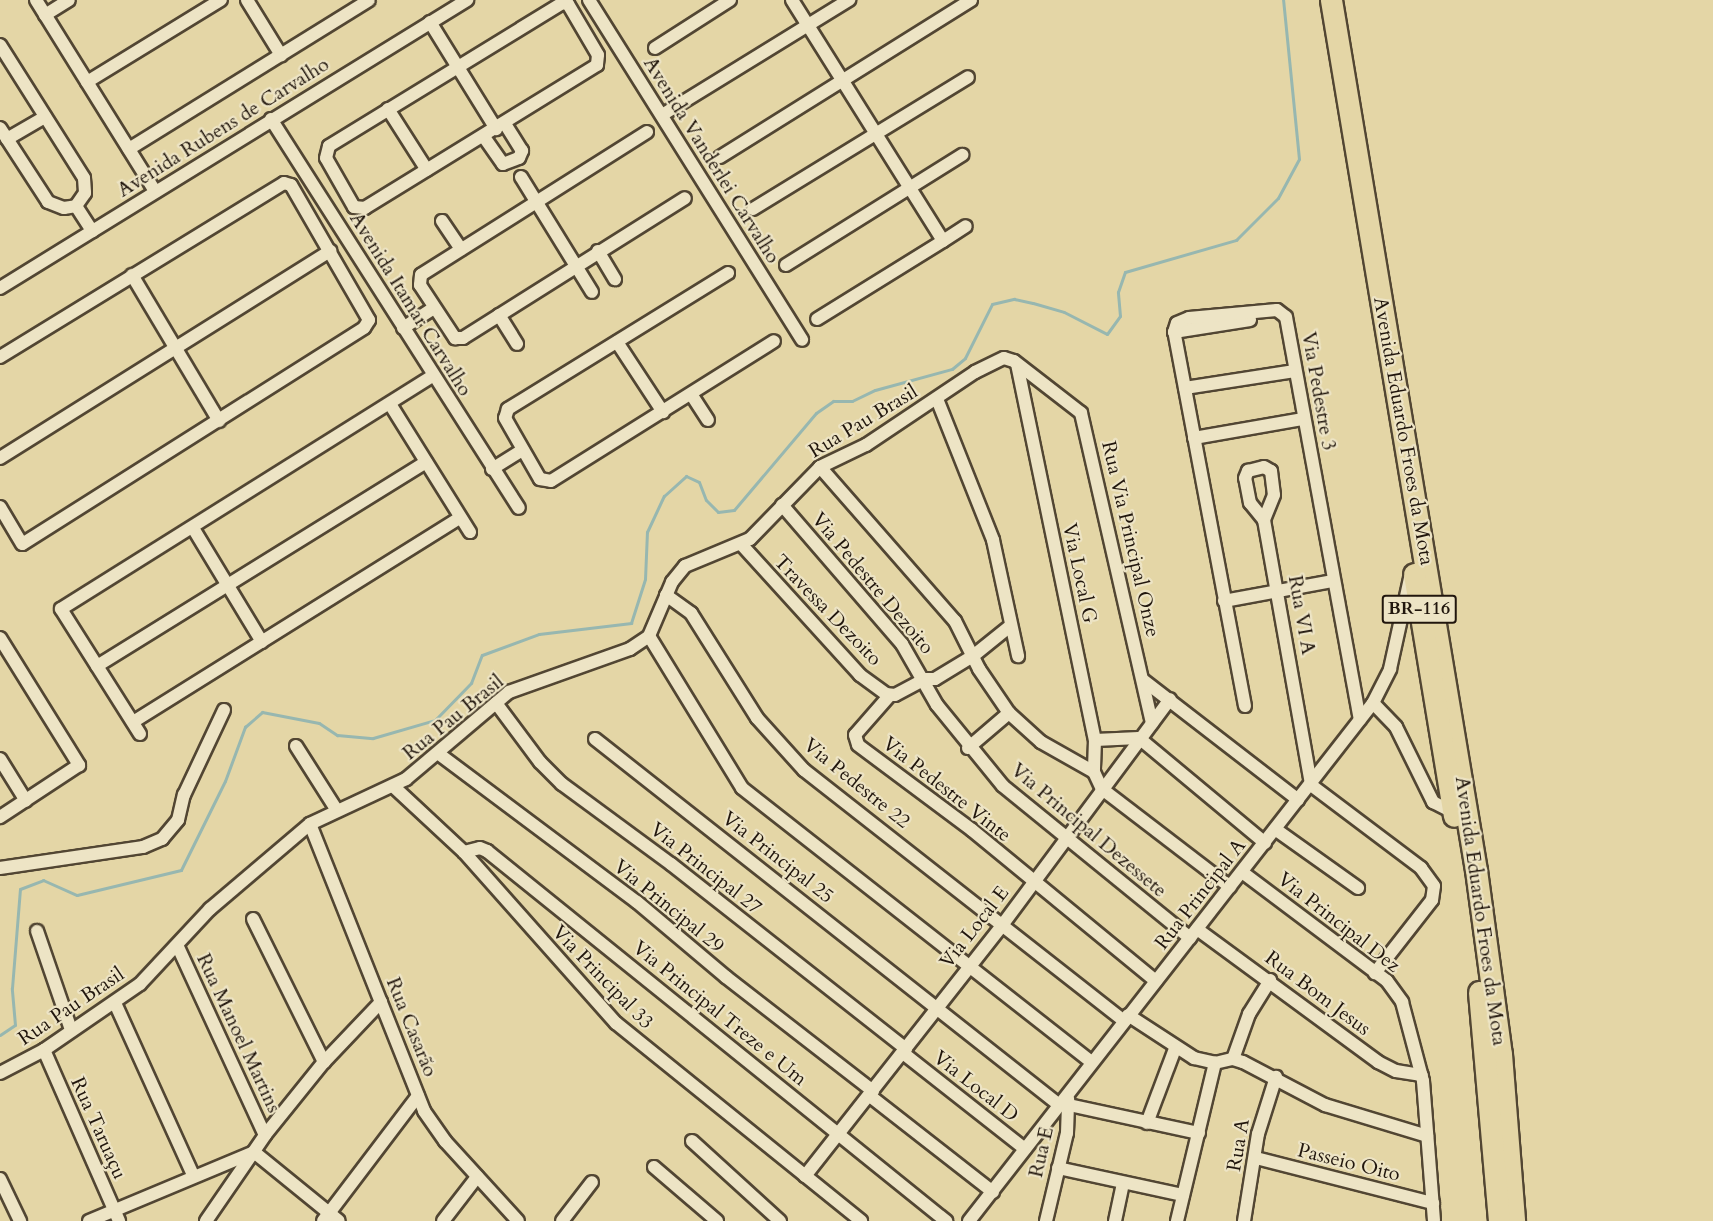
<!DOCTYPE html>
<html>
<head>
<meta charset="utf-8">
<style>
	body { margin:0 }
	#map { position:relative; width:1713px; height:1221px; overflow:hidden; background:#e4d6a6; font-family:Cardo,serif }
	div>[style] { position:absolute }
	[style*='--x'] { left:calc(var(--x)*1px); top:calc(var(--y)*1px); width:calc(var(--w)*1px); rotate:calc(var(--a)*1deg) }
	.stream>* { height:3px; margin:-1.5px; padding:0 1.5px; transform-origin:1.5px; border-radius:1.5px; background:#97b7b0 }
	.roads { filter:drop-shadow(2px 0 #524633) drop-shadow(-2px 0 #524633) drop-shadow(0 2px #524633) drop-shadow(0 -2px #524633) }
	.minor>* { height:12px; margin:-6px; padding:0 6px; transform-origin:6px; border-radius:6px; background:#ede4c5 }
	.trunk>* { height:21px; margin:-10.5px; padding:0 10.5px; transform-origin:10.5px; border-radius:10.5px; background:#e4d6a6 }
	span { translate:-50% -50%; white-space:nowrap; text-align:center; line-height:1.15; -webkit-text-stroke:4.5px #ede4c5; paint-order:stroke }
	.shield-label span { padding:2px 4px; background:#ede4c5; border:2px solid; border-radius:4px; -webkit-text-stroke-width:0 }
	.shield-label { font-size:18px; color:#21160d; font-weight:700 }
	.street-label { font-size:20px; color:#21160d }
</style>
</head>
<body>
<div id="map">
	<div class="stream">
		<div style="--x:0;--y:1035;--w:18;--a:-34"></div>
		<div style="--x:15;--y:1025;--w:37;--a:-95"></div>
		<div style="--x:12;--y:988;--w:99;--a:-85.4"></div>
		<div style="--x:20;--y:889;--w:25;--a:-21"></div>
		<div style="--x:43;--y:880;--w:37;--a:24"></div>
		<div style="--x:77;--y:895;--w:107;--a:-13.5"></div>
		<div style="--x:181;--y:870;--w:99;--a:-63.7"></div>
		<div style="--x:225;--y:781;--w:58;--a:-69.7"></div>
		<div style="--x:245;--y:727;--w:23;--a:-41"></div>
		<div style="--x:262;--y:712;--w:58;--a:10.9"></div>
		<div style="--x:319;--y:723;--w:22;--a:34"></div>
		<div style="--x:337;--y:735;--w:36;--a:5"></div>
		<div style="--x:373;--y:738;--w:65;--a:-16.2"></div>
		<div style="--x:435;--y:720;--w:52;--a:-45.8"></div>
		<div style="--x:471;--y:683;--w:30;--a:-69"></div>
		<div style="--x:482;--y:655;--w:61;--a:-20.2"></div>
		<div style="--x:539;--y:634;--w:93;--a:-6.8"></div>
		<div style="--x:631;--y:623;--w:46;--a:-72.3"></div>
		<div style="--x:645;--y:579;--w:47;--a:-87.6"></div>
		<div style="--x:647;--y:532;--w:40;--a:-65"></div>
		<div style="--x:664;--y:496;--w:30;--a:-42"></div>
		<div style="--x:686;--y:476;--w:14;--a:25"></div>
		<div style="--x:699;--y:482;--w:19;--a:69"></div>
		<div style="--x:706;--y:500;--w:17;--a:45"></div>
		<div style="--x:718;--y:512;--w:16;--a:-7"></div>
		<div style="--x:734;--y:510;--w:127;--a:-49.8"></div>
		<div style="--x:816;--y:413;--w:21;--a:-35"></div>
		<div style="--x:833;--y:401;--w:19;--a:0"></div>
		<div style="--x:852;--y:401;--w:25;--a:-26"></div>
		<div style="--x:875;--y:390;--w:80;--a:-15.3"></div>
		<div style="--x:952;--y:369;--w:17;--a:-40"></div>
		<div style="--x:965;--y:358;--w:60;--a:-63.4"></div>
		<div style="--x:992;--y:304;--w:23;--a:-13"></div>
		<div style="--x:1014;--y:299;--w:19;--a:12"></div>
		<div style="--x:1033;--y:303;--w:32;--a:16"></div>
		<div style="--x:1064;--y:312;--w:48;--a:27.1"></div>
		<div style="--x:1107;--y:334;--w:22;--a:-54"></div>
		<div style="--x:1120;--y:316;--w:24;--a:-95"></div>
		<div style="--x:1118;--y:292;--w:21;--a:-71"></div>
		<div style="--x:1125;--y:272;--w:116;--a:-16.1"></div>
		<div style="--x:1236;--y:240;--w:59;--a:-45"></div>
		<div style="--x:1278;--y:198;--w:44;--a:-61.7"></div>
		<div style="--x:1299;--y:159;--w:160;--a:-95.7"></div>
		<div style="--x:8;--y:1209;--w:13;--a:67"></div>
	</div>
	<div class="roads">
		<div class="minor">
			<div style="--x:36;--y:0;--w:225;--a:58.1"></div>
			<div style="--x:247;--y:0;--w:65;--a:58.3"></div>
			<div style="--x:589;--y:0;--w:401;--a:57.9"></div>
			<div style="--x:792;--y:0;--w:284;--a:57.9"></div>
			<div style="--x:943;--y:241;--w:148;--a:148.2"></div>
			<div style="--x:562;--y:3;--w:6;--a:9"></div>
			<div style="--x:568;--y:4;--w:59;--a:59.5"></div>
			<div style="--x:598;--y:55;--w:10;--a:96"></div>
			<div style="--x:597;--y:65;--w:273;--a:148.4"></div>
			<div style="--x:365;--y:208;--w:11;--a:-175"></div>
			<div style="--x:354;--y:207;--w:56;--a:-119.7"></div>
			<div style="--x:326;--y:158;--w:12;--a:-76"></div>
			<div style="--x:329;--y:146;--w:273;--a:-31.5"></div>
			<div style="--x:45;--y:15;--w:28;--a:-32"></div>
			<div style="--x:430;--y:22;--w:126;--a:58.3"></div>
			<div style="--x:0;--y:45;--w:157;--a:57.7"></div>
			<div style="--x:84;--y:178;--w:15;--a:86"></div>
			<div style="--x:85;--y:193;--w:16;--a:125"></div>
			<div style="--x:76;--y:206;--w:30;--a:57"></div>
			<div style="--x:655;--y:48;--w:89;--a:-32.6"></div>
			<div style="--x:87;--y:82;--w:157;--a:-31.5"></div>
			<div style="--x:388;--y:109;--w:72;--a:57.4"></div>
			<div style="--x:662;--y:115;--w:220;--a:-31.6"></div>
			<div style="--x:271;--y:119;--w:461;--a:57.5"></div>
			<div style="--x:0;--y:128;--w:88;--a:57"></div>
			<div style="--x:48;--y:202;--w:17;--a:21"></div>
			<div style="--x:64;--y:208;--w:12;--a:-9"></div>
			<div style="--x:647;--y:132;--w:267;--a:147.7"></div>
			<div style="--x:421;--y:275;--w:10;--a:96"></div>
			<div style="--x:420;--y:285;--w:64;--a:56.6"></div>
			<div style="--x:455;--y:338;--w:8;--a:0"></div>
			<div style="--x:463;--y:338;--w:262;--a:-32.2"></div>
			<div style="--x:484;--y:137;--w:33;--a:55"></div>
			<div style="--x:503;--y:164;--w:17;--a:-21"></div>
			<div style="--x:519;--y:158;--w:8;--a:-67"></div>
			<div style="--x:522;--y:151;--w:32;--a:-122"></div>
			<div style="--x:7;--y:139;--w:44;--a:-30.1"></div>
			<div style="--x:129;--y:149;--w:282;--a:-31.8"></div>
			<div style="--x:720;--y:157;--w:296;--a:-32"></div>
			<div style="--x:521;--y:177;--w:135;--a:58.3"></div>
			<div style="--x:753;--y:209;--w:252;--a:-31.5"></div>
			<div style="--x:442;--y:221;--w:34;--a:56"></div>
			<div style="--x:943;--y:241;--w:27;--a:-33"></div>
			<div style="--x:598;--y:251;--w:33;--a:59"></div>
			<div style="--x:786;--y:265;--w:208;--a:-32"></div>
			<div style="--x:728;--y:273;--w:259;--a:148.3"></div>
			<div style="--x:508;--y:409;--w:9;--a:108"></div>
			<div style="--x:505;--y:418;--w:70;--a:60.2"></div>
			<div style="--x:540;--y:479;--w:11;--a:10"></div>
			<div style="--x:551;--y:481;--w:263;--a:-32.1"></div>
			<div style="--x:132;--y:275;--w:170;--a:59.2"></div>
			<div style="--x:0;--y:288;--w:549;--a:-31.66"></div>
			<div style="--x:499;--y:315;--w:34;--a:58"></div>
			<div style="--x:403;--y:328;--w:37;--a:-33"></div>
			<div style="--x:1174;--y:332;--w:77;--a:-9"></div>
			<div style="--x:617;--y:342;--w:84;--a:56.7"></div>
			<div style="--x:0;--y:357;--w:333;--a:-31.5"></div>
			<div style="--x:284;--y:183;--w:7;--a:16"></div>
			<div style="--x:291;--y:185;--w:156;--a:60"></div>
			<div style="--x:369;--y:320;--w:9;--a:122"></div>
			<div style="--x:364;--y:328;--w:404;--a:147.7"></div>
			<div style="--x:22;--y:544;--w:43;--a:-120.7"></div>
			<div style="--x:1017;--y:364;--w:384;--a:78.3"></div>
			<div style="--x:1095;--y:740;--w:32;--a:92"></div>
			<div style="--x:1094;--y:772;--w:19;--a:65"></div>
			<div style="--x:1102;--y:789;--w:161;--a:37.4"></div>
			<div style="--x:1185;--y:388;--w:111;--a:-8.8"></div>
			<div style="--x:691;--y:394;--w:31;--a:57"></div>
			<div style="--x:937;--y:399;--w:152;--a:68.3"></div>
			<div style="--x:993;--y:540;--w:119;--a:77.8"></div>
			<div style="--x:390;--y:404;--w:151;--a:58"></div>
			<div style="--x:1194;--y:438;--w:111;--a:-9.9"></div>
			<div style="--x:0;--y:458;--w:390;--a:-32.1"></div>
			<div style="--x:820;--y:467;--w:205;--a:48.8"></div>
			<div style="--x:955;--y:621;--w:54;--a:63.4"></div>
			<div style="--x:979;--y:669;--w:53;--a:55.7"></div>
			<div style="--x:1009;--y:713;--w:43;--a:42.2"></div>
			<div style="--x:1041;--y:742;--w:61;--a:29.5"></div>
			<div style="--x:492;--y:469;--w:36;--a:-32"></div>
			<div style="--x:782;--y:505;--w:184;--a:49.2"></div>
			<div style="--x:902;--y:644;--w:70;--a:60.2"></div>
			<div style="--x:937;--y:705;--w:104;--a:50.8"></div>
			<div style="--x:1003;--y:786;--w:241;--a:39.1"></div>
			<div style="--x:1264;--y:520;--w:22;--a:-129"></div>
			<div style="--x:1250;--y:503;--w:25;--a:-101"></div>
			<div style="--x:1245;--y:478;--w:8;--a:-67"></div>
			<div style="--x:1248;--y:471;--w:16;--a:-14"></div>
			<div style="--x:1264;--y:467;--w:8;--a:30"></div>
			<div style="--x:1271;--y:471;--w:24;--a:83"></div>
			<div style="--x:1274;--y:495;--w:27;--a:112"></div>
			<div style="--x:1264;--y:520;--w:269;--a:79.9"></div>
			<div style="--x:1311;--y:785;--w:138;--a:37"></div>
			<div style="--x:1421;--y:868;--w:22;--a:54"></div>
			<div style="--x:1434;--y:886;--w:14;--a:98"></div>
			<div style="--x:1432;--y:900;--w:93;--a:128"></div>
			<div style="--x:193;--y:528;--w:133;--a:58.8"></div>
			<div style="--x:741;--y:544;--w:177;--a:47.7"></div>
			<div style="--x:860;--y:675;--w:32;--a:36"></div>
			<div style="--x:886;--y:694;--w:9;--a:6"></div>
			<div style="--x:895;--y:695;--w:34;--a:-28"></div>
			<div style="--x:925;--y:679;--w:10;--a:0"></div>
			<div style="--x:935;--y:679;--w:44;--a:-31.2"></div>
			<div style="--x:973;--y:656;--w:46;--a:-38.9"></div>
			<div style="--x:666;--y:595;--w:31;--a:36"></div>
			<div style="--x:691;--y:613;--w:124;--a:57.8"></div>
			<div style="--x:757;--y:718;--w:70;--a:47.9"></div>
			<div style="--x:804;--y:770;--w:407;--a:38.1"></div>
			<div style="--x:1224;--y:601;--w:111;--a:-10.4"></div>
			<div style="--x:649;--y:636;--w:178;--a:58.5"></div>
			<div style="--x:742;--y:788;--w:444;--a:38.1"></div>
			<div style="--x:0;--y:638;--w:150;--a:58.1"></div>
			<div style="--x:79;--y:765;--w:95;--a:146.6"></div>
			<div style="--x:97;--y:666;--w:387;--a:-31.8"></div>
			<div style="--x:1143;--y:680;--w:196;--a:37.7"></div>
			<div style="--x:890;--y:695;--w:53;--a:131.2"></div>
			<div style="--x:855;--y:735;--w:10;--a:73"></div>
			<div style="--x:858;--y:745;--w:142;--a:36.7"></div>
			<div style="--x:972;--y:830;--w:238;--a:39.4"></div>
			<div style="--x:496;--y:703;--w:74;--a:53.3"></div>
			<div style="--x:540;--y:762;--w:31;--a:45"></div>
			<div style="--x:562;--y:784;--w:135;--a:36.3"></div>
			<div style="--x:671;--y:864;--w:299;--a:38.2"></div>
			<div style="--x:1373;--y:703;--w:33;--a:46"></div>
			<div style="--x:1396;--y:727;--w:84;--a:63.7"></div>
			<div style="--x:1433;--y:802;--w:22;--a:27"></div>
			<div style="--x:1245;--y:706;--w:381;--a:-100.7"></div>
			<div style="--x:1174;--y:332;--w:9;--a:-72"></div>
			<div style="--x:1177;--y:323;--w:13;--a:-23"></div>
			<div style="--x:1189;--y:318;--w:88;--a:-5.2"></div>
			<div style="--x:1277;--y:310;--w:11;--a:38"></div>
			<div style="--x:1286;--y:317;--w:409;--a:79.6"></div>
			<div style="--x:133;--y:722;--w:385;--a:-32"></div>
			<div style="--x:140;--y:734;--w:148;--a:-122.3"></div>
			<div style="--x:61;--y:609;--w:439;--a:-32.1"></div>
			<div style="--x:595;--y:739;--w:590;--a:38.25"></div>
			<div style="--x:1095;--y:740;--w:44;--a:-2.6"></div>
			<div style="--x:1139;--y:738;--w:164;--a:39.8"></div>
			<div style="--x:296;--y:746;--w:75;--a:57.6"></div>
			<div style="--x:968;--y:748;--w:54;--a:-40.5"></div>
			<div style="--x:439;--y:754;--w:247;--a:36.8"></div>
			<div style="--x:637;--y:902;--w:116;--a:40.1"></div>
			<div style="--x:726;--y:977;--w:186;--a:37.8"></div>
			<div style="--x:0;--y:759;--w:49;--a:58.2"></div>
			<div style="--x:393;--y:786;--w:97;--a:42.9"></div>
			<div style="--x:464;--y:852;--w:229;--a:48.4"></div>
			<div style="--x:616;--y:1023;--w:315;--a:38.9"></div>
			<div style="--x:310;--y:824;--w:309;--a:68.3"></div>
			<div style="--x:424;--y:1111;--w:37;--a:55"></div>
			<div style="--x:445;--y:1141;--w:108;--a:47.6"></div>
			<div style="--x:1275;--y:829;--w:102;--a:35.4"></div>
			<div style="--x:464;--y:852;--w:16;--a:-14"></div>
			<div style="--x:480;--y:848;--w:8;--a:23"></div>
			<div style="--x:487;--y:851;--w:590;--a:38.87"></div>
			<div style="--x:0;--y:868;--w:145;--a:-8.4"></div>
			<div style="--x:143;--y:847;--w:21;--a:-23"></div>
			<div style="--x:162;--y:839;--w:25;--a:-50"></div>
			<div style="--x:178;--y:820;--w:26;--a:-77"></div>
			<div style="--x:184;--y:795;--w:94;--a:-64.8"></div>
			<div style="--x:1242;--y:872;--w:181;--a:36.9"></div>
			<div style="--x:1387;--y:981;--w:26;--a:54"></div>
			<div style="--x:1402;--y:1002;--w:82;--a:75.1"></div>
			<div style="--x:1423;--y:1081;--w:140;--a:85.5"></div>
			<div style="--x:253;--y:919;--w:160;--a:63.6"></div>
			<div style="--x:1197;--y:929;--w:225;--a:36.3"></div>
			<div style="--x:1378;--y:1062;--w:20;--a:27"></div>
			<div style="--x:1396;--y:1071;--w:26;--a:9"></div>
			<div style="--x:37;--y:931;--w:105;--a:71"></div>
			<div style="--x:178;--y:947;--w:207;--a:65.2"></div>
			<div style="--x:115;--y:1003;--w:189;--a:65.6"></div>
			<div style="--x:1128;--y:1015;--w:79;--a:33.1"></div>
			<div style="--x:1194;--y:1058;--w:22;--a:13"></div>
			<div style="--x:1215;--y:1063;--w:18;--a:-13"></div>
			<div style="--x:1233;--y:1059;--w:10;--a:17"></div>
			<div style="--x:1243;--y:1062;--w:93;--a:27.7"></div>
			<div style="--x:1325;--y:1105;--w:107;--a:16.9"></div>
			<div style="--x:44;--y:1050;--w:187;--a:66.3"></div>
			<div style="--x:903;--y:1053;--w:155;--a:38.2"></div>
			<div style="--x:1233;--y:1059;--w:48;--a:-70.4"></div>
			<div style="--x:1249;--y:1014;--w:40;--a:-58"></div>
			<div style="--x:0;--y:1073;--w:50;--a:-27.6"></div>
			<div style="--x:44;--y:1050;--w:116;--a:-34.5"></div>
			<div style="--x:140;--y:984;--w:103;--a:-47"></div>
			<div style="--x:210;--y:909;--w:131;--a:-40.4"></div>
			<div style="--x:310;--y:824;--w:106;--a:-25.1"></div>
			<div style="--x:406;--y:779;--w:135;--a:-40.2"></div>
			<div style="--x:509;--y:692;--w:128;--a:-19.6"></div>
			<div style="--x:630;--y:649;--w:23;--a:-34"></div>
			<div style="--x:649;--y:636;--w:59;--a:-66.9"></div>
			<div style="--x:672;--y:582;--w:21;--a:-51"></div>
			<div style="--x:685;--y:566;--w:70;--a:-22.6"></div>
			<div style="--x:750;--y:539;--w:100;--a:-45.8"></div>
			<div style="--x:820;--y:467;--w:51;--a:-25.6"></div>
			<div style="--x:866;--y:445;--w:131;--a:-33.8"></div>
			<div style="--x:975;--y:372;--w:32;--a:-26"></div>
			<div style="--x:1004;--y:358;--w:10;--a:17"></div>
			<div style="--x:1014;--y:361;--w:85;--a:37.8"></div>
			<div style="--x:1081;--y:413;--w:318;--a:77.1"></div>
			<div style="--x:870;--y:1096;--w:156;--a:38"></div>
			<div style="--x:1069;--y:1105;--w:133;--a:12.2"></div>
			<div style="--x:1147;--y:1123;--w:79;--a:-69.3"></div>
			<div style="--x:692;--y:1141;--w:119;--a:42.3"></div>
			<div style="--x:254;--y:1152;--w:109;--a:39.1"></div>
			<div style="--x:1256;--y:1158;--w:183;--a:14.3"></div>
			<div style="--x:654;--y:1167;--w:83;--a:40.6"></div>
			<div style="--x:1058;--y:1168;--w:128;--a:12.2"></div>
			<div style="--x:805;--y:1176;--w:320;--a:-51.8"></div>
			<div style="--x:1003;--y:924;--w:280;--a:-53.4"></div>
			<div style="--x:0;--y:1179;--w:47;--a:64.5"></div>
			<div style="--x:89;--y:1221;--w:179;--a:-22.7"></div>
			<div style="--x:206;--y:1221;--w:104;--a:-55.5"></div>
			<div style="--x:265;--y:1135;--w:94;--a:-51.1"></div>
			<div style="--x:324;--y:1062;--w:83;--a:-46.5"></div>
			<div style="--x:323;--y:1221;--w:157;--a:-52.8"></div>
			<div style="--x:443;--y:1221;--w:56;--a:-52.3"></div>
			<div style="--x:562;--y:1221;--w:49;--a:-52.4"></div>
			<div style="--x:969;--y:1221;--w:657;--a:-52.05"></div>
			<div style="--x:1373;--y:703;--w:38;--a:-63"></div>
			<div style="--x:1390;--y:669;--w:93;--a:-77.6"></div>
			<div style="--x:1046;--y:1221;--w:90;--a:-76.6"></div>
			<div style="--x:1067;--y:1133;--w:34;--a:-88"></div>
			<div style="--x:1115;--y:1221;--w:38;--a:-78"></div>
			<div style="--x:1177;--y:1221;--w:163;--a:-76.5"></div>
			<div style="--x:1244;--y:1221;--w:88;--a:-80.9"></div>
			<div style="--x:1258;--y:1134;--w:60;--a:-72.5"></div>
		</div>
		<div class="trunk">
			<div style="--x:1331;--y:0;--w:882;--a:80.54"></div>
			<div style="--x:1476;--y:870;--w:186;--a:82.3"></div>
			<div style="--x:1501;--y:1054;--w:168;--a:85.5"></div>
			<div style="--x:1414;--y:574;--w:245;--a:80.6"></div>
			<div style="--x:1479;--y:992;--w:230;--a:85"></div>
		</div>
	</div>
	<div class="shield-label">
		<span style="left:1419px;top:609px">BR-116</span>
	</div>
	<div class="street-label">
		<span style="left:223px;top:127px;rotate:-32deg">Avenida Rubens de Carvalho</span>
		<span style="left:712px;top:160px;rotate:58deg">Avenida Vanderlei Carvalho</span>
		<span style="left:411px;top:304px;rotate:58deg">Avenida Itamar Carvalho</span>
		<span style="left:1319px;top:391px;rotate:80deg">Via Pedestre 3</span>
		<span style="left:863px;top:421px;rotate:-31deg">Rua Pau Brasil</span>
		<span style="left:1404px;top:431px;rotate:80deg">Avenida Eduardo Froes da Mota</span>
		<span style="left:1131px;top:539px;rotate:77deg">Rua Via Principal Onze</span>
		<span style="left:1080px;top:573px;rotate:78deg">Via Local G</span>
		<span style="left:873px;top:583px;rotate:50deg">Via Pedestre Dezoito</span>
		<span style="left:828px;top:610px;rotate:46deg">Travessa Dezoito</span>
		<span style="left:1302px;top:615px;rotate:80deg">Rua VI A</span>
		<span style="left:453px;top:717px;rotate:-39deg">Rua Pau Brasil</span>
		<span style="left:857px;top:783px;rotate:39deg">Via Pedestre 22</span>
		<span style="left:947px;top:789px;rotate:38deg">Via Pedestre Vinte</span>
		<span style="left:1089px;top:830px;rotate:40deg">Via Principal Dezessete</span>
		<span style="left:778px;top:857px;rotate:38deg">Via Principal 25</span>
		<span style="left:706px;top:868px;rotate:38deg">Via Principal 27</span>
		<span style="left:1200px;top:894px;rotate:-52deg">Rua Principal A</span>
		<span style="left:669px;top:906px;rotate:39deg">Via Principal 29</span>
		<span style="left:1481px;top:911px;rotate:82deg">Avenida Eduardo Froes da Mota</span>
		<span style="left:1339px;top:922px;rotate:38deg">Via Principal Dez</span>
		<span style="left:974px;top:927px;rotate:-52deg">Via Local E</span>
		<span style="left:603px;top:977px;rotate:46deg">Via Principal 33</span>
		<span style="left:1318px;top:993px;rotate:37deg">Rua Bom Jesus</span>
		<span style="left:71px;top:1006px;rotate:-34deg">Rua Pau Brasil</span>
		<span style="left:720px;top:1013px;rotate:39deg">Via Principal Treze e Um</span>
		<span style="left:412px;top:1027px;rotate:68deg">Rua Casarão</span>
		<span style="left:239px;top:1033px;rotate:65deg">Rua Manoel Martins</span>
		<span style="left:976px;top:1086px;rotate:38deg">Via Local D</span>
		<span style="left:99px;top:1128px;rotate:66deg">Rua Taruaçu</span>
		<span style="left:1238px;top:1145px;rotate:-80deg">Rua A</span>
		<span style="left:1041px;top:1152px;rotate:-77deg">Rua E</span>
		<span style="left:1349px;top:1162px;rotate:14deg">Passeio Oito</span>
	</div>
</div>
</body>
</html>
